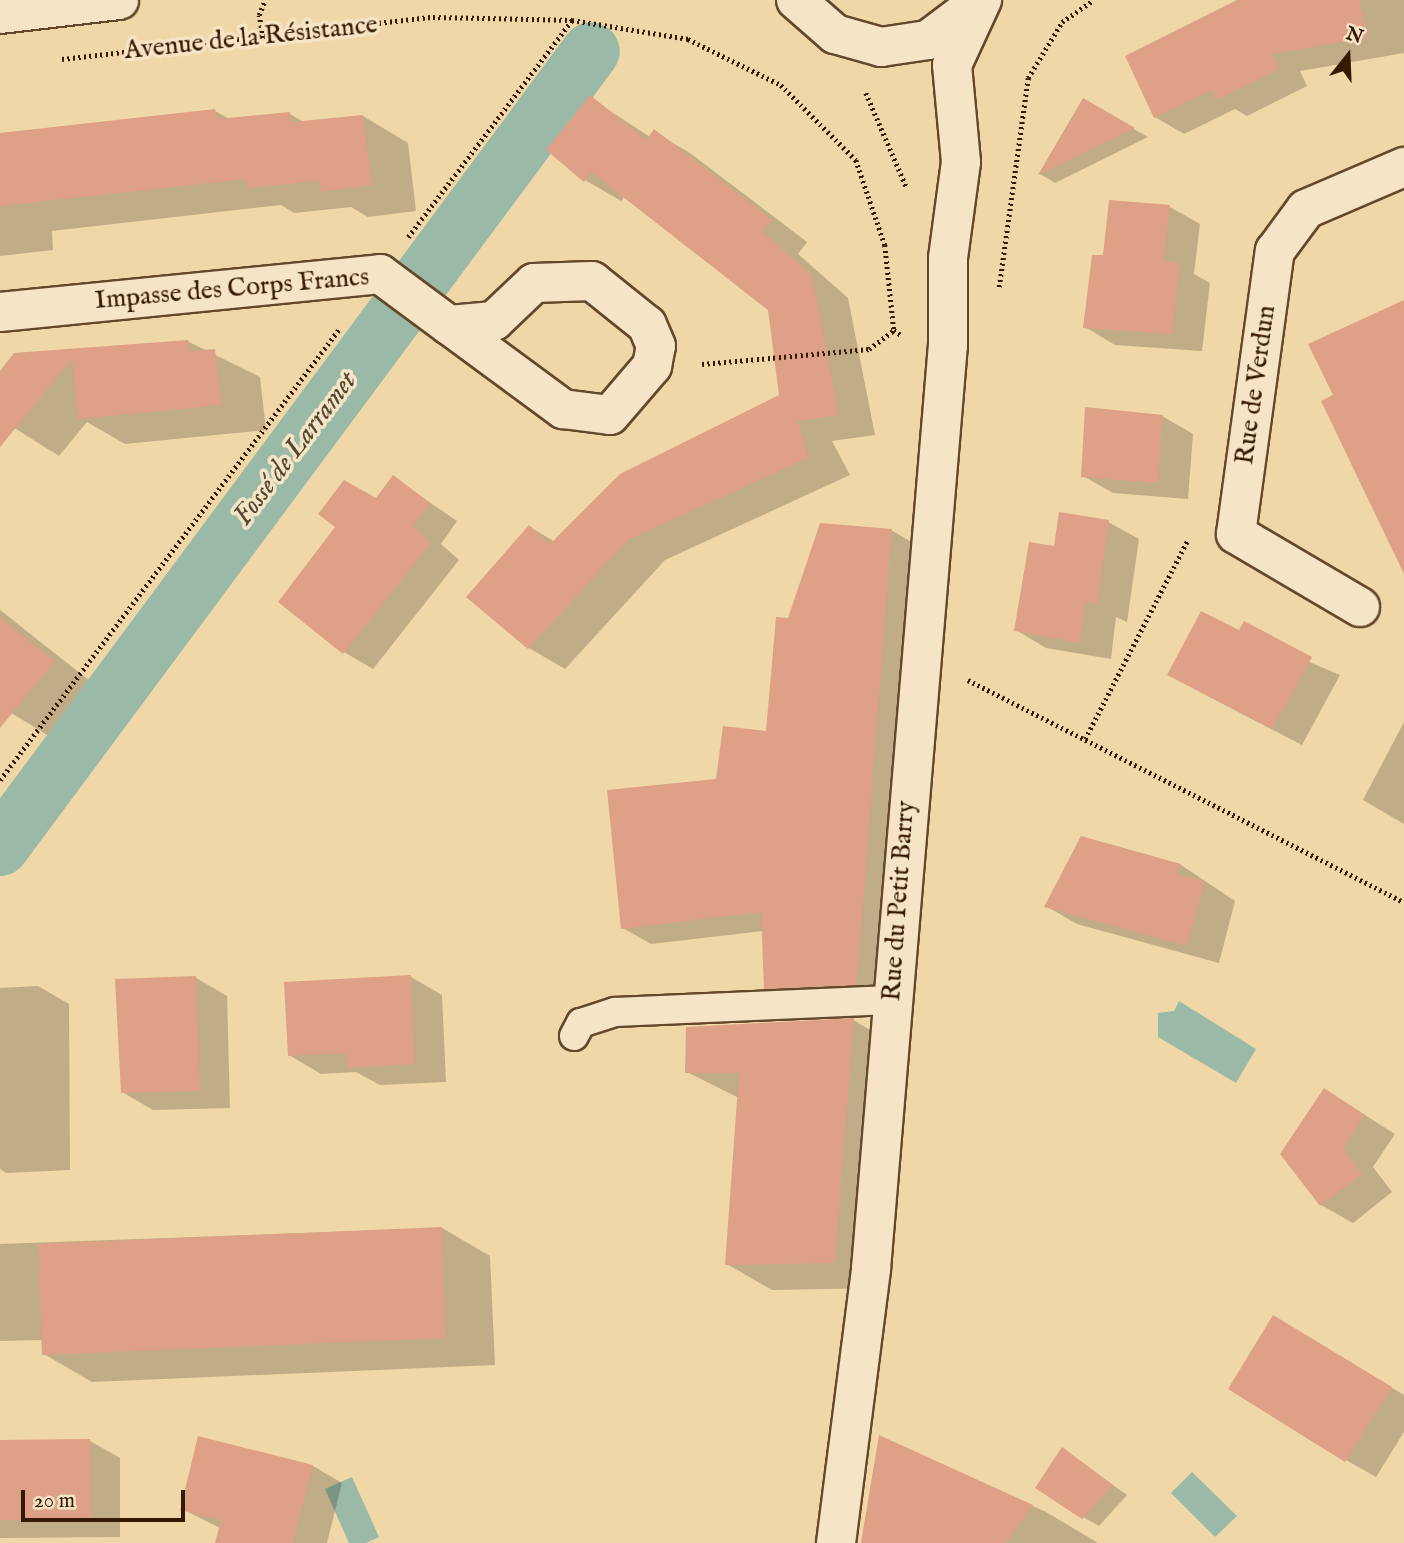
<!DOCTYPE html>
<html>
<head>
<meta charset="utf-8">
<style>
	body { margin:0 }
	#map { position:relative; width:1404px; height:1543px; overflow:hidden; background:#f0d7a8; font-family:"IM FELL English",serif }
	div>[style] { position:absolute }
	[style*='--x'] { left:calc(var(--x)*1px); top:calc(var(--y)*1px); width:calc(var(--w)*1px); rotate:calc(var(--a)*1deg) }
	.water>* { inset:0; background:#9abaa7 }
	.shadow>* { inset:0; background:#0003 }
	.canal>* { height:58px; margin:-29px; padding:0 29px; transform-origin:29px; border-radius:29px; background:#9abaa7 }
	.building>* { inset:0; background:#dea086 }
	.path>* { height:4.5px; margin-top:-2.25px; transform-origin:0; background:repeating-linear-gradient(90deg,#351901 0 2px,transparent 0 5.5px) }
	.roads { filter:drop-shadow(2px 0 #64482b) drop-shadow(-2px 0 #64482b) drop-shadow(0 2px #64482b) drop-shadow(0 -2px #64482b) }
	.service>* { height:28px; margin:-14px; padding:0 14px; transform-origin:14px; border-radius:14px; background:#f5e5c6 }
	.minor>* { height:38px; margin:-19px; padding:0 19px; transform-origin:19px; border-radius:19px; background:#f5e5c6 }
	.tertiary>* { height:38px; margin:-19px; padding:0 19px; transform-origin:19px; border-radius:19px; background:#f5e5c6 }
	span { translate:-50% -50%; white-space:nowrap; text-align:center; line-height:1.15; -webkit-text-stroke:7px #f5e5c6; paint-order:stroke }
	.street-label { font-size:26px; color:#351901 }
	.water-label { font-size:28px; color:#534933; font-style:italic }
	.north { position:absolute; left:1313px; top:21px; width:70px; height:70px; -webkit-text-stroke:5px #f5e5c6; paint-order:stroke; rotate:18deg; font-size:19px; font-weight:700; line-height:28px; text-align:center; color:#351901 }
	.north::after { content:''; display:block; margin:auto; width:24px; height:32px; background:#351901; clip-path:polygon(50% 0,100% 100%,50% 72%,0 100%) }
	.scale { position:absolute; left:21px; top:1490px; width:164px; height:32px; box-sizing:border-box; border:4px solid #351901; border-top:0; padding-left:9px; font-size:21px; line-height:24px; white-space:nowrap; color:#351901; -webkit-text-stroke:5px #f5e5c6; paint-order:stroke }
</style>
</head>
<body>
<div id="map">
	<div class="water">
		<div style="clip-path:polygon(1179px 1001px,1256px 1049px,1236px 1083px,1158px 1037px,1158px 1013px,1174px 1011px)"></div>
		<div style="clip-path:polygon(1192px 1472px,1237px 1516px,1215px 1537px,1171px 1493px)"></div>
		<div style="clip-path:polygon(352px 1477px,379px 1537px,366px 1543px,349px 1543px,325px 1489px)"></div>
	</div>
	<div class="shadow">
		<div style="clip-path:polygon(1240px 0,1404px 0,1404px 53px,1300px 71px,1307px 86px,1247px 116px,1235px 109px,1184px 134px,1155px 117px)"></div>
		<div style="clip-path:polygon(590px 98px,650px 137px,654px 132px,690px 153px,807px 242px,798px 254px,848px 298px,875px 435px,832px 441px,850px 475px,665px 560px,565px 669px,529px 648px,530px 527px,555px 542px,781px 396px,769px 309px,625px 196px,621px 201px,585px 180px,548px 150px)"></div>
		<div style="clip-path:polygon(1084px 101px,1148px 137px,1055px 183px,1040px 174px)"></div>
		<div style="clip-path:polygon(215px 111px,231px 120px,290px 114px,305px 123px,363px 116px,408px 143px,416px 211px,368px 217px,351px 207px,294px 213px,281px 205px,52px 231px,53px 250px,0 256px,0 135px)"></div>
		<div style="clip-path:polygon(1170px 207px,1200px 224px,1194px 274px,1210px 283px,1202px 351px,1115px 345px,1085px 327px,1105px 257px)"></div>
		<div style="clip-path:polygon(187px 341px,260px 377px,266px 430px,125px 444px,87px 422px,59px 456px,0 419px,0 374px,15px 355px)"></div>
		<div style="clip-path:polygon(1162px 416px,1193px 434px,1188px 499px,1113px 493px,1083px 476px)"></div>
		<div style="clip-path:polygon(394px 478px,457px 521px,441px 544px,459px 560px,373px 669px,344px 652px,377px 500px)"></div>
		<div style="clip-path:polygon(1108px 522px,1139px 539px,1127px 622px,1116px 617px,1111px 659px,1046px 648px,1016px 630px,1056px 548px)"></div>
		<div style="clip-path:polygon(891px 530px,920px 547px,885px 1000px,794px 1004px,766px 988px,763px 931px,651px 944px,623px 928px,718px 780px,768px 733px,789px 620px)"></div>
		<div style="clip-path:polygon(0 610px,95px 685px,52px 738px,0 706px)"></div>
		<div style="clip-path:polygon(1239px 632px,1340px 675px,1302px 745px,1198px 691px)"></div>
		<div style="clip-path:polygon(1404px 722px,1404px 824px,1363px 800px)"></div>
		<div style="clip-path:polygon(1082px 838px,1181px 865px,1235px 901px,1219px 963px,1077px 924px,1046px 906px)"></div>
		<div style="clip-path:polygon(411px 977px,442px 995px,446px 1082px,380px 1085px,356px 1072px,321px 1074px,289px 1055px)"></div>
		<div style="clip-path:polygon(196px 978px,227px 996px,230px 1108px,153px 1110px,122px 1092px)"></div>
		<div style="clip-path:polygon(38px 986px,69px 1004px,70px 1170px,6px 1173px,0 1169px,0 988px)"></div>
		<div style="clip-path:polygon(853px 1020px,898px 1046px,879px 1288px,772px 1290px,727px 1264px,739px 1098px,687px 1072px)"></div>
		<div style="clip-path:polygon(1325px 1090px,1395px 1134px,1373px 1167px,1392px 1192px,1353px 1223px,1321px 1205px)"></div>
		<div style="clip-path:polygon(442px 1228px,490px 1256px,495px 1365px,92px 1382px,44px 1354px,43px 1340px,0 1341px,0 1244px)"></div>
		<div style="clip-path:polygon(1304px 1335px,1404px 1395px,1404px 1432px,1376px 1477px,1346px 1460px)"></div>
		<div style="clip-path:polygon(881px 1437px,1046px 1512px,1098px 1543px,862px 1543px)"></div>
		<div style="clip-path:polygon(0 1441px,90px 1441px,120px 1458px,120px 1537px,0 1538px)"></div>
		<div style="clip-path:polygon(1062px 1449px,1127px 1495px,1099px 1526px,1083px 1517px)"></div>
		<div style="clip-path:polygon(313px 1466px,342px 1483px,327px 1543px,224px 1543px,220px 1528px,182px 1509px)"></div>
	</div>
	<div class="canal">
		<div style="--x:0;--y:847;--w:991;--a:-53.41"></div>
	</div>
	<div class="building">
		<div style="clip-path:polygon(1237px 0,1359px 0,1368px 38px,1272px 54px,1279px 69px,1216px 100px,1212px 90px,1154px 118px,1125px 56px)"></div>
		<div style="clip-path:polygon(590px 95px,646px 140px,654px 129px,772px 220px,763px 232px,812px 276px,839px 415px,798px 421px,808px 458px,628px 540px,528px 649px,466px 597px,529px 525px,550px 544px,620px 474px,779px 395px,768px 310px,591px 172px,584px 182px,546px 150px)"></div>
		<div style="clip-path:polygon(1083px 98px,1135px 128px,1038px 175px)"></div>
		<div style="clip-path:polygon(215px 109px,218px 119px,290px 112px,292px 122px,363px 115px,372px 185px,321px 192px,319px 181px,247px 188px,246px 179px,0 206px,0 133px)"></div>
		<div style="clip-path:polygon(1109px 200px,1170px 205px,1164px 260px,1180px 264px,1172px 334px,1083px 328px,1092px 255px,1103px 255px)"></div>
		<div style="clip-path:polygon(1404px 300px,1404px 574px,1321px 401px,1333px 395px,1308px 344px)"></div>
		<div style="clip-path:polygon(188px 340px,190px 351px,215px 349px,222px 405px,78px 419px,72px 359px,0 447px,0 371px,14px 353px)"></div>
		<div style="clip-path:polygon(1085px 407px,1163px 415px,1158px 483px,1081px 477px)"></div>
		<div style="clip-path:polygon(393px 475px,430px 503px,413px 526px,431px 543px,343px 654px,278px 602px,335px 527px,318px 514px,344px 480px,376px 498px)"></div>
		<div style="clip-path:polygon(1059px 512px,1109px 520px,1097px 606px,1086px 601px,1080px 643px,1014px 631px,1029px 542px,1054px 546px)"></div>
		<div style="clip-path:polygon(820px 523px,892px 529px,857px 985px,764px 989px,761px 912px,621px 929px,607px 790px,716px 779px,723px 726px,766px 731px,776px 617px,788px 618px)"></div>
		<div style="clip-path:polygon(1201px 611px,1239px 630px,1244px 621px,1312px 657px,1272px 729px,1167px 675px)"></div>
		<div style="clip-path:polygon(0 617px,55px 661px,0 728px)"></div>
		<div style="clip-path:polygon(1081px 836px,1181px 864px,1177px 874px,1205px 881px,1187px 946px,1044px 907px)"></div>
		<div style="clip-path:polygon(411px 975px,415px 1064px,347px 1068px,346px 1053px,288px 1056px,284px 982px)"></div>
		<div style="clip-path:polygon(196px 976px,200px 1091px,121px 1093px,115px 979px)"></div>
		<div style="clip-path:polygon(854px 1018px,835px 1263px,725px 1265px,739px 1073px,685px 1073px,686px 1027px)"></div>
		<div style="clip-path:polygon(1324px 1088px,1365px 1115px,1343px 1148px,1362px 1174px,1320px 1206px,1280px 1154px)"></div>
		<div style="clip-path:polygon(442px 1227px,446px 1338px,42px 1355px,38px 1244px)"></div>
		<div style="clip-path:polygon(1273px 1315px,1392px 1387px,1345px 1462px,1228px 1389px)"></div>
		<div style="clip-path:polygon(879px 1435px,1033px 1505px,1006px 1543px,861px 1543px)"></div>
		<div style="clip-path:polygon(198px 1436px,313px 1465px,293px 1543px,215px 1543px,221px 1520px,180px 1510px)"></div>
		<div style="clip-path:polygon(90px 1439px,91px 1521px,0 1520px,0 1440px)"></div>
		<div style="clip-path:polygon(1062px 1447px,1113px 1485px,1082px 1519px,1035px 1488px)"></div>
	</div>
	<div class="path">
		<div style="--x:263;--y:38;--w:23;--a:-100"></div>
		<div style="--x:259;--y:15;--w:16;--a:-68"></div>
		<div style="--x:62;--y:59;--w:373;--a:-6.5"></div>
		<div style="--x:433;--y:17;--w:139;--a:1.2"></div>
		<div style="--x:572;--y:20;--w:118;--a:9.3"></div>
		<div style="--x:688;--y:39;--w:104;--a:26.3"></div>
		<div style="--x:781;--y:85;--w:106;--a:45"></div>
		<div style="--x:856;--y:160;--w:90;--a:71.2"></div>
		<div style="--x:885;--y:245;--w:85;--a:84"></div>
		<div style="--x:894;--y:330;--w:9;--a:36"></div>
		<div style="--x:866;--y:93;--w:103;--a:66.7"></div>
		<div style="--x:408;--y:237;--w:272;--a:-52.9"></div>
		<div style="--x:999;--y:287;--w:211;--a:-82.1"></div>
		<div style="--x:1028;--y:78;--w:66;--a:-58.7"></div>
		<div style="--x:1062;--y:22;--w:38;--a:-35"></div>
		<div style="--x:702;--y:364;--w:168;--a:-5.1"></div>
		<div style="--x:869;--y:349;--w:31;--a:-37"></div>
		<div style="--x:968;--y:680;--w:489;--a:27"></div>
		<div style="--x:1085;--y:739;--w:223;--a:-62.7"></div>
		<div style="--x:0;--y:780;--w:566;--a:-53.05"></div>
	</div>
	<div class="roads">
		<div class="service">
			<div style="--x:574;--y:1036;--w:15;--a:-62"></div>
			<div style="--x:581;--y:1023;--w:36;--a:-18"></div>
			<div style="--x:615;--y:1012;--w:276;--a:-2.5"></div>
		</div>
		<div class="minor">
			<div style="--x:0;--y:312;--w:382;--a:-5.7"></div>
			<div style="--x:380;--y:274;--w:86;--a:36.5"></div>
			<div style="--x:449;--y:325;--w:142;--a:36.4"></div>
			<div style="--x:563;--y:409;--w:47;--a:7.3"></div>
			<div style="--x:610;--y:415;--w:65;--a:-49.4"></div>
			<div style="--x:652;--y:366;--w:20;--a:-79"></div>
			<div style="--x:656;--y:346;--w:23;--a:-113"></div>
			<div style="--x:647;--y:325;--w:70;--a:-141.3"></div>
			<div style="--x:592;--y:281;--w:58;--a:178"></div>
			<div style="--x:534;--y:283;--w:55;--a:136.5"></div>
			<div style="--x:494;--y:321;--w:45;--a:174.9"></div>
			<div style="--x:1360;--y:607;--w:144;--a:-149.5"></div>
			<div style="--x:1236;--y:534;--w:286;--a:-82.2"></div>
			<div style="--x:1275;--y:251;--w:52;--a:-53.6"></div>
			<div style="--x:1306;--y:209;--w:107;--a:-23.2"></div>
			<div style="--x:836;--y:1543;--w:276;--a:-82.7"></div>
			<div style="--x:871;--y:1269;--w:927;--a:-85.24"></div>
			<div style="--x:948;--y:345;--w:87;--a:-90"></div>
			<div style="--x:948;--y:258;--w:97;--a:-82.3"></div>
			<div style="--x:961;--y:162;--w:97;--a:-95.3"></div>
			<div style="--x:952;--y:65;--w:72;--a:-65.2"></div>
		</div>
		<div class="tertiary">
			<div style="--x:796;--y:0;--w:52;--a:41.1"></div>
			<div style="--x:835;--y:34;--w:48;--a:15.8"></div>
			<div style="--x:881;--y:47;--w:48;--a:-8.5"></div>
			<div style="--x:928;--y:40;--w:66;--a:-37"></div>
			<div style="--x:0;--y:14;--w:120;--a:-6.7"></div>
		</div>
	</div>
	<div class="street-label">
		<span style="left:251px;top:38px;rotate:-6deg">Avenue de la Résistance</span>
		<span style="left:232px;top:289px;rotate:-5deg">Impasse des Corps Francs</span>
		<span style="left:1256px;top:385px;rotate:-82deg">Rue de Verdun</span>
		<span style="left:899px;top:901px;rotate:-86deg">Rue du Petit Barry</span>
	</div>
	<div class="water-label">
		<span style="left:296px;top:449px;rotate:-53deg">Fossé de Larramet</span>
	</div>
	<div class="north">N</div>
	<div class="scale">20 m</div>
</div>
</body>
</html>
